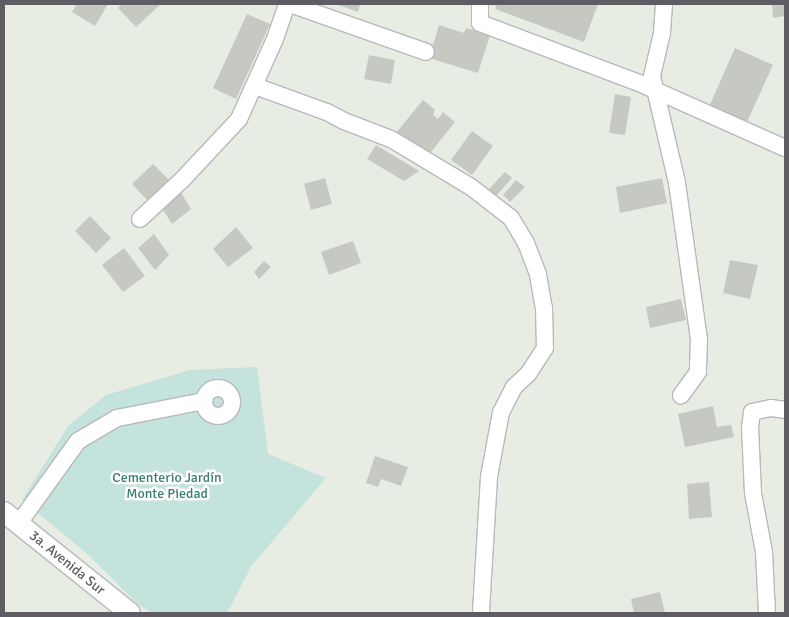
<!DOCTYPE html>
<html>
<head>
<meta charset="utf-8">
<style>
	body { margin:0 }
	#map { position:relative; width:789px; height:617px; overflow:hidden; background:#e8ede4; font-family:Signika,sans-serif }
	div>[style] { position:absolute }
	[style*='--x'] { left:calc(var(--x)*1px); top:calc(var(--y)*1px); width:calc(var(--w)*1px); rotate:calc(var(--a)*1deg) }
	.green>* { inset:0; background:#c3e3dc }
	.building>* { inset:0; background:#c5c9c1 }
	.roads { filter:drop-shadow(1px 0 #b9b7bd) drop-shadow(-1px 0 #b9b7bd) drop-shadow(0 1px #b9b7bd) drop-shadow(0 -1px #b9b7bd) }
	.minor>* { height:16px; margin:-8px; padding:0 8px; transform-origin:8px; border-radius:8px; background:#fff }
	.minor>.ring { margin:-8px; padding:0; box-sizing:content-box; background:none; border:16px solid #fff; border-radius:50% }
	.tertiary>* { height:20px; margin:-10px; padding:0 10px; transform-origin:10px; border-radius:10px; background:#fff }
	span { translate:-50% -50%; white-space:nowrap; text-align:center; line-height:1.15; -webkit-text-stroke:5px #fff; paint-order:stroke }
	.park-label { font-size:14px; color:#3a7d72 }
	.street-label { font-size:14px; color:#5f5c64 }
	.frame { position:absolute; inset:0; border:5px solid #5f5c64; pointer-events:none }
</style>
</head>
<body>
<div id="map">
	<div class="green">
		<div style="clip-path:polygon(257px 367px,268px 454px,326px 478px,252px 565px,227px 613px,152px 613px,139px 605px,84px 551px,22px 500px,68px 426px,106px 395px,190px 370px)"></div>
	</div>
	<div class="building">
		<div style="clip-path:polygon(77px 4px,108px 4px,95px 26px,72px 12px)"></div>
		<div style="clip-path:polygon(121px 4px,161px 4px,136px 27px,118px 8px)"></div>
		<div style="clip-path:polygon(336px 4px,360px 4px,358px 12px)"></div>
		<div style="clip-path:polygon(497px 4px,598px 4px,584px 42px,495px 9px)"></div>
		<div style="clip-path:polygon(772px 4px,785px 4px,785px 16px,773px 18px)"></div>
		<div style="clip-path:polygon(247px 14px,270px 24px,236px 99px,213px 88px)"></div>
		<div style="clip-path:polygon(439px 25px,464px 33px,466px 28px,490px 35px,478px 73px,429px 58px)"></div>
		<div style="clip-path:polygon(735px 48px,773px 65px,746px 124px,708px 109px)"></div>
		<div style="clip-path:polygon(369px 55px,395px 60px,391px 84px,364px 79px)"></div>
		<div style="clip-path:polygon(615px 94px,631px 97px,625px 135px,609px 133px)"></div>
		<div style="clip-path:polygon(423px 100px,435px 110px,433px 115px,438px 119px,443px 112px,455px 122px,427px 157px,396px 133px)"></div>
		<div style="clip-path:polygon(472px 131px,493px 146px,472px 175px,451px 160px)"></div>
		<div style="clip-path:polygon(376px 145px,419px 171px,404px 181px,367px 159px)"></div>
		<div style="clip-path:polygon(153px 164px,169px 180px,148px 201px,132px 184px)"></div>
		<div style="clip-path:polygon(505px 172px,512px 178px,496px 196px,489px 189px)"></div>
		<div style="clip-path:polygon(325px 178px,332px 204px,311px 210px,304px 184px)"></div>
		<div style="clip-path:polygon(662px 178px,667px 203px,620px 213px,616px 187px)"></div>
		<div style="clip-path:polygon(516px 180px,525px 187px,510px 202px,503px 195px)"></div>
		<div style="clip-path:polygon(180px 191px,191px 209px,172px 224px,163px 210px)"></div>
		<div style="clip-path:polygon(90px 216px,111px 238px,96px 253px,75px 231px)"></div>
		<div style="clip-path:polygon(236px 227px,253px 248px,228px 267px,213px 249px)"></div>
		<div style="clip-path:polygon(154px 234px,169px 255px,155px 270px,138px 248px)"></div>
		<div style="clip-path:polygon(353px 241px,361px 263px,329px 275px,321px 252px)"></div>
		<div style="clip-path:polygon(124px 248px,145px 276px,123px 292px,102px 265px)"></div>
		<div style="clip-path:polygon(730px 260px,758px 265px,750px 299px,723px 293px)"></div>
		<div style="clip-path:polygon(264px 261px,271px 267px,259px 279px,254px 272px)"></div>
		<div style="clip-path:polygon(681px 299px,686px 320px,650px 328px,646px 307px)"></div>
		<div style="clip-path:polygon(713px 406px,717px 427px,731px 425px,734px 437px,685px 447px,678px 414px)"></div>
		<div style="clip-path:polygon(375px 456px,408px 467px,401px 486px,381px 479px,378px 487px,366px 483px)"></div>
		<div style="clip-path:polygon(709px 482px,712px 517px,689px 519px,687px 484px)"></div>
		<div style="clip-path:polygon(660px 592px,665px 613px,634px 613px,631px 599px)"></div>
	</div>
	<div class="roads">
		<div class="minor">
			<div style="--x:290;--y:4;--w:144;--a:19.4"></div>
			<div style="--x:480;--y:4;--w:19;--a:90"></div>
			<div style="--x:480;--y:23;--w:170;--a:20.7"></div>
			<div style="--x:639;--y:83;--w:160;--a:24"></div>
			<div style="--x:664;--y:4;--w:29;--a:94"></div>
			<div style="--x:662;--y:33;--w:44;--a:103.1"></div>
			<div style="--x:652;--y:76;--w:110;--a:76.8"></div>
			<div style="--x:677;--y:183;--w:158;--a:82"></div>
			<div style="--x:699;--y:339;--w:33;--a:92"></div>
			<div style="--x:698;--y:372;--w:29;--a:126"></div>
			<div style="--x:255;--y:86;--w:77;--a:19.9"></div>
			<div style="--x:327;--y:112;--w:19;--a:28"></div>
			<div style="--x:344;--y:121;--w:50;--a:21"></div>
			<div style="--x:391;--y:139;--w:93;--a:31"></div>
			<div style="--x:471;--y:187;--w:51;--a:37.8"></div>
			<div style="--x:511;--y:218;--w:29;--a:59"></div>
			<div style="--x:526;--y:243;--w:34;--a:69"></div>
			<div style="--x:538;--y:275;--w:34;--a:80"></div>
			<div style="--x:544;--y:308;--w:40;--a:88.6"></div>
			<div style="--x:545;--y:348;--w:31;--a:123"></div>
			<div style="--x:528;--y:374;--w:19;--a:137"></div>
			<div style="--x:514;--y:387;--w:28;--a:117"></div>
			<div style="--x:501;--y:412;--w:66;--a:100.5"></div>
			<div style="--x:489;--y:477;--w:136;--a:93.4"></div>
			<div style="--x:140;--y:219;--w:57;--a:-42.9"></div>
			<div style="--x:182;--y:180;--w:83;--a:-46.9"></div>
			<div style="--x:239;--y:119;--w:88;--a:-65.8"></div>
			<div style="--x:275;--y:39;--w:37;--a:-71"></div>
			<div class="ring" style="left:204px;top:388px;width:12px;height:12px"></div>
			<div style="--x:19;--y:523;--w:101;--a:-54.3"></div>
			<div style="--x:78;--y:441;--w:45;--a:-30.5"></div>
			<div style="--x:117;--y:418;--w:89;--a:-11.1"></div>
			<div style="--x:767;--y:613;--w:61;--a:-92.8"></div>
			<div style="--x:764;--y:552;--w:60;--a:-100.6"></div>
			<div style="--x:753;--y:493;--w:65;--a:-92.6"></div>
			<div style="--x:750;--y:428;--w:16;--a:-83"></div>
			<div style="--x:752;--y:412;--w:19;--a:-12"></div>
			<div style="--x:771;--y:408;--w:14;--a:8"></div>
		</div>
		<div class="tertiary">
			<div style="--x:4;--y:512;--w:161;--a:38.7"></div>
		</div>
	</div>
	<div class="park-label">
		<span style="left:167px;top:486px">Cementerio Jardín<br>Monte Piedad</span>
	</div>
	<div class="street-label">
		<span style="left:67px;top:563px;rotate:39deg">3a. Avenida Sur</span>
	</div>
	<div class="frame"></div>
</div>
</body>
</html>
